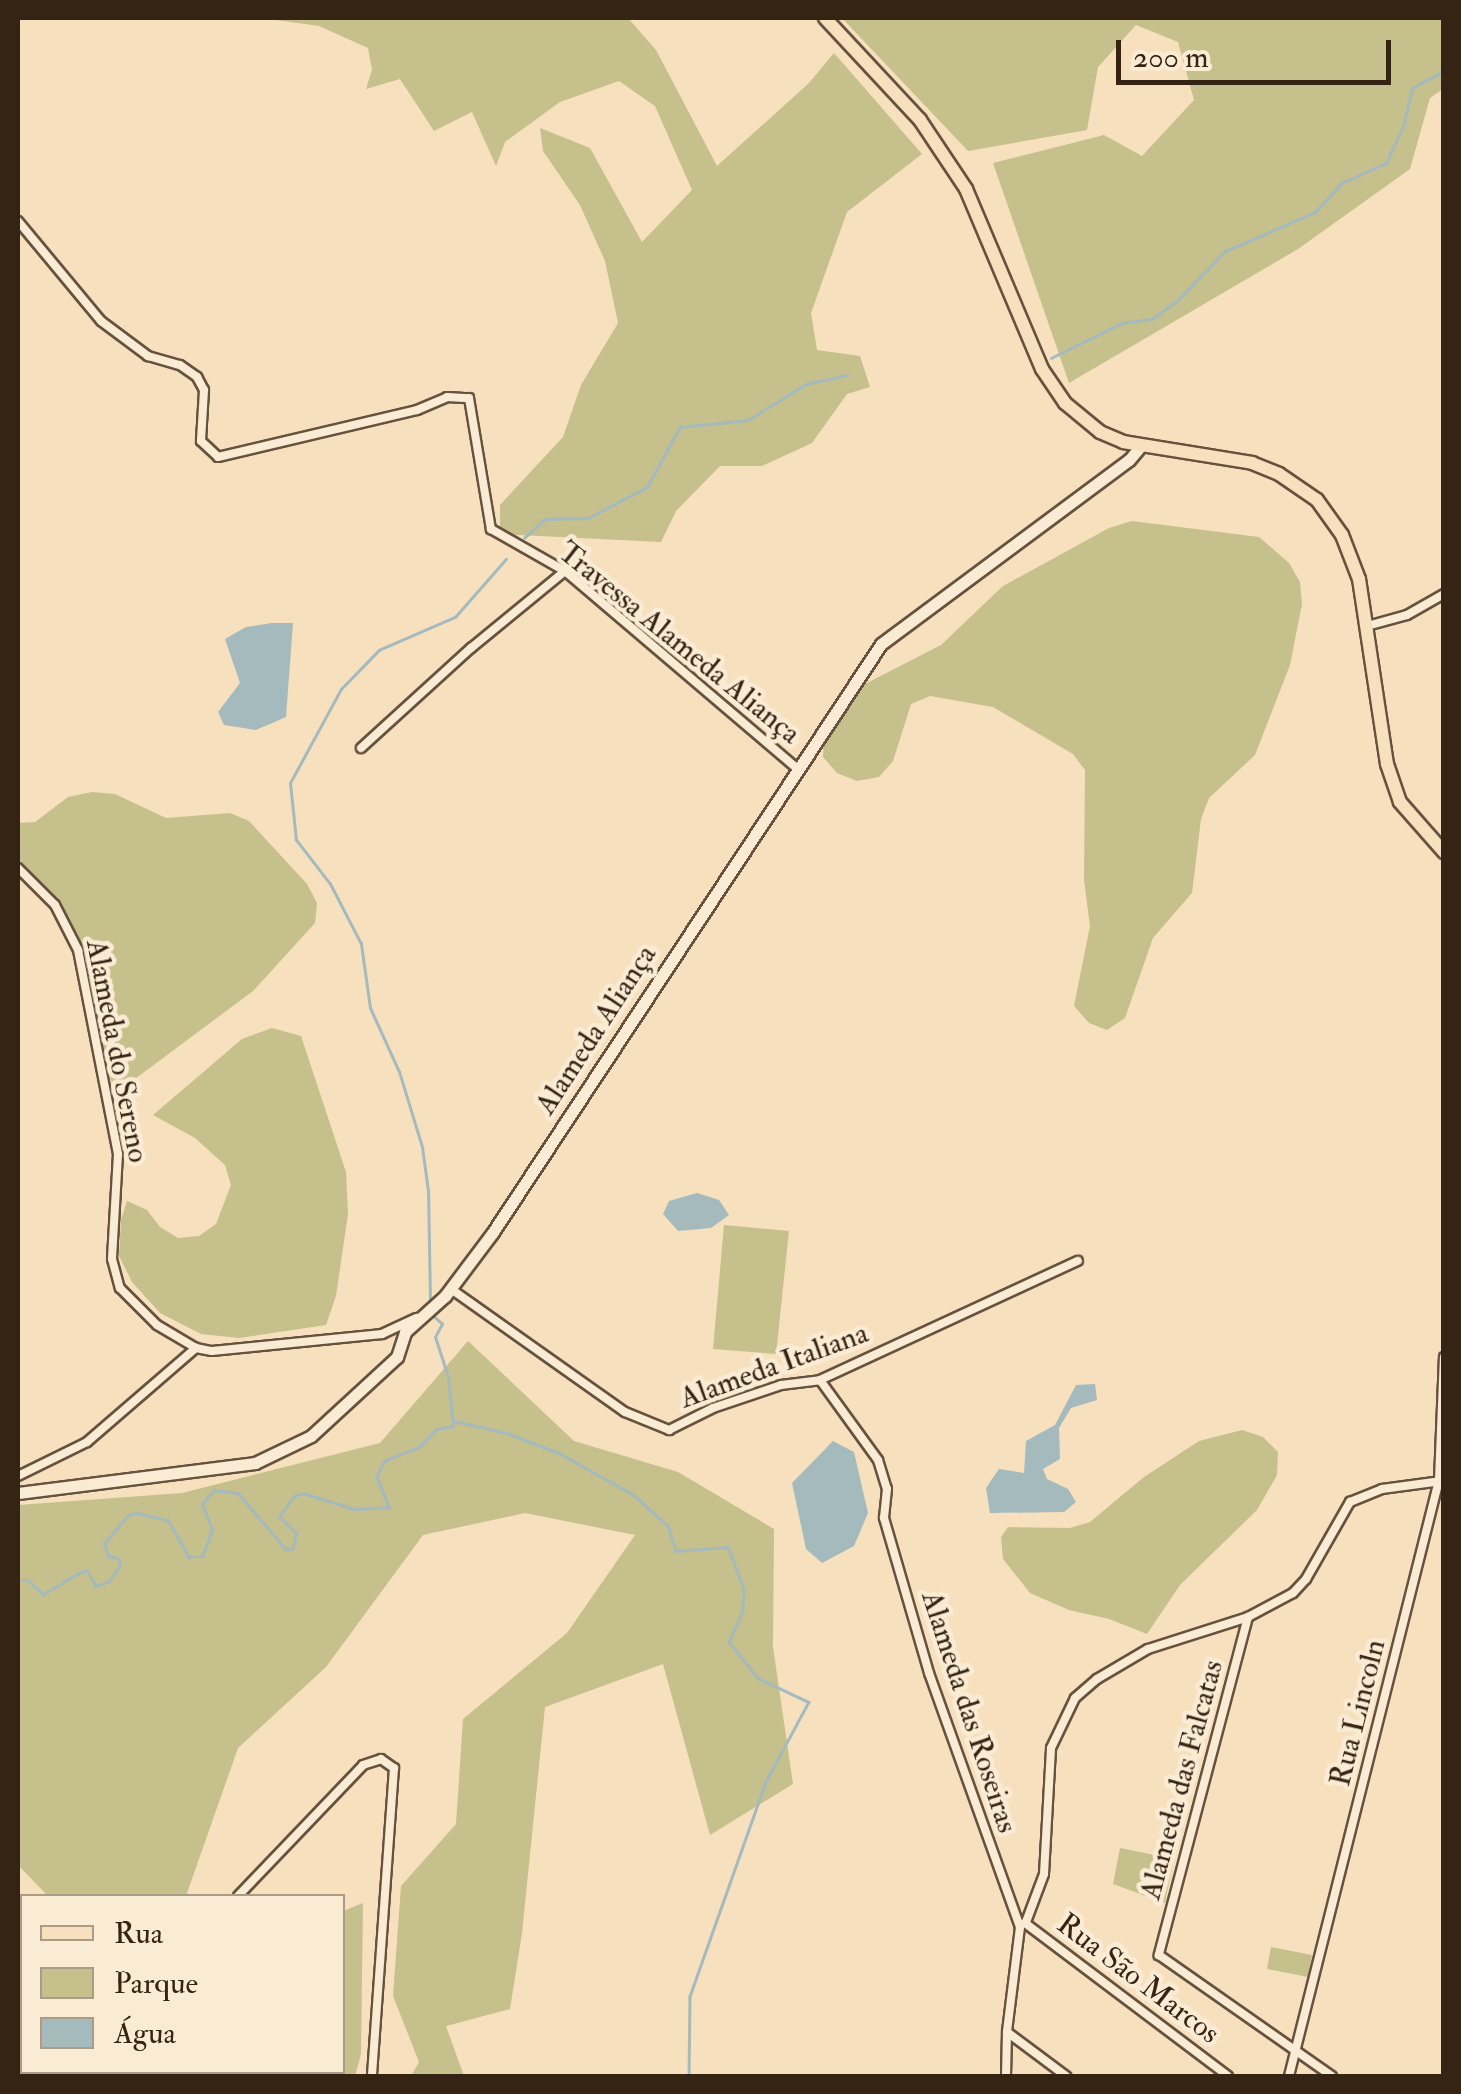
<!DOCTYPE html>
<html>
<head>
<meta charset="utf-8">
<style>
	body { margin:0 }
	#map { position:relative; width:1461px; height:2094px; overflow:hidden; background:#f7e0bd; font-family:"IM FELL Double Pica",serif }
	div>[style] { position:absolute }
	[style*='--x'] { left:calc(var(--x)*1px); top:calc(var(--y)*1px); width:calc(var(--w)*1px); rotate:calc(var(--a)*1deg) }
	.green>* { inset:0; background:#c5c08c }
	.water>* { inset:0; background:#a4babd }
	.stream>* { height:2.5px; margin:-1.25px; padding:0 1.25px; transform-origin:1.25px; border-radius:1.25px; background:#a4babd }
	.roads { filter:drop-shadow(2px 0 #66523e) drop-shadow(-2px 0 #66523e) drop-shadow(0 2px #66523e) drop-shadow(0 -2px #66523e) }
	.street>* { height:8px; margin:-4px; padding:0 4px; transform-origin:4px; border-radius:4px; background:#faebd4 }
	.secondary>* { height:11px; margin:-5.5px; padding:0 5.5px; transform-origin:5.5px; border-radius:5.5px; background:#faebd4 }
	.primary>* { height:12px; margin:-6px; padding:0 6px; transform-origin:6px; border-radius:6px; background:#f7e0bd }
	span { translate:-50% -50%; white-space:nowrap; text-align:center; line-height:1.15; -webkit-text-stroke:9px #faebd4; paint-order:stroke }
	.street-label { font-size:30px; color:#352314 }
	.frame { position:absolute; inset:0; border:20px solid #352314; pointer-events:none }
	.legend { position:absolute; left:20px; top:1894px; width:325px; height:180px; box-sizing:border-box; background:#faebd4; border:2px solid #ab9b87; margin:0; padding:12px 18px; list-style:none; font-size:30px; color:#352314 }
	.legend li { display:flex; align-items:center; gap:20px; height:50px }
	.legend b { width:50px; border:2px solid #ab9b87 }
	.scale { position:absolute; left:1116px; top:40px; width:275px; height:45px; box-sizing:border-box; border:5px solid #352314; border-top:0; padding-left:12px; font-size:30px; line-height:35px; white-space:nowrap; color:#352314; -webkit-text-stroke:8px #faebd4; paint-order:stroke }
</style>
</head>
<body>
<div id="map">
	<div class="green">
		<div style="clip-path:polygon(261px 18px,628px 18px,656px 50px,717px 166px,809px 83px,834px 53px,922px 154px,847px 212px,811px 313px,817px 350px,860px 356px,870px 387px,847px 394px,812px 443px,762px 466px,720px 466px,676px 511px,661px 542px,500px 534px,500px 505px,563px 437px,581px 385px,618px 323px,605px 261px,580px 205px,543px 151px,540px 128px,590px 148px,642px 242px,692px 190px,655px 106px,619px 81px,560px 102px,505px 142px,496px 166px,472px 112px,434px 131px,400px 79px,366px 89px,372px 70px,368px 48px,319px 26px)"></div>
		<div style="clip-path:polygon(842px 18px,1443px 18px,1443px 89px,1430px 98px,1410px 169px,1298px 249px,1069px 383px,993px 163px,1104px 135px,1142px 156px,1194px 100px,1178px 42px,1136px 25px,1098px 67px,1087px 130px,968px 151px)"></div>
		<div style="clip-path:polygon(1132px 521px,1259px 537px,1289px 563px,1300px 582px,1302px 604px,1290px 665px,1255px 755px,1209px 798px,1201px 819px,1192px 893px,1153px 938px,1125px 1018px,1107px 1030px,1089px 1023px,1074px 1006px,1090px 926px,1084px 880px,1085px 770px,1073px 754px,993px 707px,930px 696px,911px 704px,893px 761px,879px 777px,857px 781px,837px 773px,823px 757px,824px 737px,863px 685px,941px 645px,1003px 586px,1109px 528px)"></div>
		<div style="clip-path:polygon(92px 792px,115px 794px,166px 818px,230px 813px,249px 821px,307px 884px,317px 903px,315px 923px,253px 991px,116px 1093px,104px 1061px,80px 945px,59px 903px,18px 858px,18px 823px,35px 822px,68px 797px)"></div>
		<div style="clip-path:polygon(272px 1028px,301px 1036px,346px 1172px,348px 1214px,336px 1296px,326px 1325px,239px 1338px,201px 1334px,160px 1313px,132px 1282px,119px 1256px,121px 1220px,127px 1201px,147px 1210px,160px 1227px,178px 1238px,199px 1236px,216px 1224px,231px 1185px,225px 1165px,195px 1138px,153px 1115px,242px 1039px)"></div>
		<div style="clip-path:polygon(724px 1225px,789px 1231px,776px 1354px,713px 1349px)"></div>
		<div style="clip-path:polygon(468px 1341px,574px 1441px,678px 1472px,774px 1529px,773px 1647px,793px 1784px,710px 1835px,663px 1664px,545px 1707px,522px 1933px,510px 2009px,446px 2026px,464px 2076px,411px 2076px,419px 2062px,393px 1996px,401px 1886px,456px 1824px,463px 1719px,567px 1633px,635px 1535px,525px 1513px,423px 1535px,326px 1667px,238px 1748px,186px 1896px,48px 1896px,18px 1865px,18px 1505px,182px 1493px,380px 1443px)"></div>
		<div style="clip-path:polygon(1242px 1430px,1263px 1437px,1278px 1452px,1277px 1475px,1257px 1510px,1180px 1585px,1147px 1634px,1109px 1619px,1069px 1610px,1030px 1593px,1003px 1559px,1001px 1537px,1008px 1527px,1070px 1528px,1090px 1522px,1144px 1477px,1199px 1441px)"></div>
		<div style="clip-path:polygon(1120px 1848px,1174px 1859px,1165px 1903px,1113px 1884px)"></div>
		<div style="clip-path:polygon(363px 1903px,361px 2054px,355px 2076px,254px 2076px,250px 2072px,342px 2072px,343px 1911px)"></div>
		<div style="clip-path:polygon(1271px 1947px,1312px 1955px,1308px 1977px,1267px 1969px)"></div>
	</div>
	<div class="water">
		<div style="clip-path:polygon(272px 623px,293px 623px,286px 717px,256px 730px,224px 725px,218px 712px,240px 683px,225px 639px,246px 627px)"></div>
		<div style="clip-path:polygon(697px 1193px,719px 1200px,729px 1215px,711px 1228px,678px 1231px,663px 1214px,669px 1201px)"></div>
		<div style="clip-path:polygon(1095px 1384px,1097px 1400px,1071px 1408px,1059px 1428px,1060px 1459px,1043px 1469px,1047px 1479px,1068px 1489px,1076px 1502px,1064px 1512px,990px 1513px,986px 1488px,999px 1469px,1024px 1473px,1026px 1441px,1055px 1425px,1076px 1385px)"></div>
		<div style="clip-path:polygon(833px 1441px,854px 1452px,868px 1513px,854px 1546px,822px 1563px,806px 1549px,792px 1483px)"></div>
	</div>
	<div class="stream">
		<div style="--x:1051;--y:358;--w:79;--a:-26.2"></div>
		<div style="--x:1122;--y:323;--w:30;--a:-8"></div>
		<div style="--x:1152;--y:319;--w:31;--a:-36"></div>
		<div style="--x:1177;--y:301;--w:68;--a:-46.2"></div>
		<div style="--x:1224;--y:252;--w:99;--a:-23.7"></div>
		<div style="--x:1315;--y:212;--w:40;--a:-47"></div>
		<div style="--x:1342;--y:183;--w:48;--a:-24.4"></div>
		<div style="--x:1386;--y:163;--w:40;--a:-65"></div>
		<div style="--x:1403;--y:127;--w:40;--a:-77"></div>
		<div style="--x:1412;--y:88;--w:36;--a:-28"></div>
		<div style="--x:524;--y:538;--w:28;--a:-42"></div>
		<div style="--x:545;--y:519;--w:43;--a:-1.3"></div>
		<div style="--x:588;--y:518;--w:67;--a:-27.7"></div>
		<div style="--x:647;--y:487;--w:68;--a:-61.2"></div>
		<div style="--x:680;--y:427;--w:68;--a:-5.9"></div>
		<div style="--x:748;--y:420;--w:68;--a:-31.8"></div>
		<div style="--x:806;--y:384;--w:42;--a:-12.4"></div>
		<div style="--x:430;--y:1302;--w:111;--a:-91"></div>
		<div style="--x:428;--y:1191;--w:44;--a:-97.8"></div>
		<div style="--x:422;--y:1147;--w:78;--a:-107"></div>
		<div style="--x:399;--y:1072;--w:70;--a:-114.4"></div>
		<div style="--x:370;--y:1008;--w:65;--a:-98"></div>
		<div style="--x:361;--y:944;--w:68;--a:-117.3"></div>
		<div style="--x:330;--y:884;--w:56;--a:-127.7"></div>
		<div style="--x:296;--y:840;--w:57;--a:-96"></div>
		<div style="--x:290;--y:783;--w:107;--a:-61.5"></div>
		<div style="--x:341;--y:689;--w:54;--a:-45.7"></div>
		<div style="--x:379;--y:650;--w:83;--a:-23.5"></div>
		<div style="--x:455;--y:617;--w:77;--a:-48.7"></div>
		<div style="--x:454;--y:1421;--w:54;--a:12.8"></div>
		<div style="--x:507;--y:1433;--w:56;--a:21"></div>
		<div style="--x:559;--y:1453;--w:86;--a:29.2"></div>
		<div style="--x:634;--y:1495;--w:46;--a:42.4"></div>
		<div style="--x:668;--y:1526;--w:26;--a:72"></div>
		<div style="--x:676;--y:1551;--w:52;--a:-4.4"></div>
		<div style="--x:728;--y:1547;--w:45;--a:69.1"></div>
		<div style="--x:744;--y:1589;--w:22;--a:93"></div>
		<div style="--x:743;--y:1611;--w:34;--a:114"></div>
		<div style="--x:729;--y:1642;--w:46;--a:51.1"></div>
		<div style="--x:758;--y:1678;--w:56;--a:25.2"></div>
		<div style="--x:809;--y:1702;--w:91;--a:118.3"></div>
		<div style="--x:766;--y:1782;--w:228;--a:109.5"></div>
		<div style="--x:690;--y:1997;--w:79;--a:90.7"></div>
		<div style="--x:18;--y:1580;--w:10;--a:0"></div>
		<div style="--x:28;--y:1580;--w:21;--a:43"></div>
		<div style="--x:43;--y:1594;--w:44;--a:-30.1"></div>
		<div style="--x:81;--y:1572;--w:6;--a:-18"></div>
		<div style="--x:87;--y:1570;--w:18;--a:61"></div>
		<div style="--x:96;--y:1586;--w:14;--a:-21"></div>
		<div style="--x:109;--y:1581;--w:19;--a:-55"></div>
		<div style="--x:120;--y:1565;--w:6;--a:-108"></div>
		<div style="--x:118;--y:1559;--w:10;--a:-163"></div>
		<div style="--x:108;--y:1556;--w:13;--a:-108"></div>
		<div style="--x:104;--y:1544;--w:38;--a:-50"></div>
		<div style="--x:128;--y:1515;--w:9;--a:-13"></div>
		<div style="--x:137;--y:1513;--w:32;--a:13"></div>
		<div style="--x:168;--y:1520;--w:43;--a:60.4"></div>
		<div style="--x:189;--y:1557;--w:13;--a:0"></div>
		<div style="--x:202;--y:1557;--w:29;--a:-70"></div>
		<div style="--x:212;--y:1530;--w:28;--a:-111"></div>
		<div style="--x:202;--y:1504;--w:18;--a:-49"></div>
		<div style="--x:214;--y:1490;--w:24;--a:7"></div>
		<div style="--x:238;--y:1493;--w:74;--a:49.4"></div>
		<div style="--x:286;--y:1549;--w:7;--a:-8"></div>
		<div style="--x:293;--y:1548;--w:15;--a:-79"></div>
		<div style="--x:296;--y:1533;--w:23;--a:-137"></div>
		<div style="--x:279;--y:1517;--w:26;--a:-54"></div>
		<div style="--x:294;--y:1496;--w:9;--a:-18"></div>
		<div style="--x:303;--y:1493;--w:53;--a:17.4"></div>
		<div style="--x:354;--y:1509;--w:35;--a:-3"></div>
		<div style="--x:389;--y:1507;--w:33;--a:-113"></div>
		<div style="--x:376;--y:1477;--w:18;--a:-63"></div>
		<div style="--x:384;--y:1461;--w:38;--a:-22"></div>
		<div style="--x:419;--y:1447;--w:25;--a:-45"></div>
		<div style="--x:437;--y:1429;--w:16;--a:-11"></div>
		<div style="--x:453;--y:1426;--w:49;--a:-95.8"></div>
		<div style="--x:448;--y:1377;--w:42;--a:-108"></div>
		<div style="--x:435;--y:1337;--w:15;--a:-62"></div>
		<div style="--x:442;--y:1324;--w:15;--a:-138"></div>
	</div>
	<div class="roads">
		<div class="street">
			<div style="--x:18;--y:221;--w:130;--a:50.3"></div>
			<div style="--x:101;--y:321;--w:59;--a:36.7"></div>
			<div style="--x:148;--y:356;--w:33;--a:16"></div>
			<div style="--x:180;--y:365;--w:21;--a:35"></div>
			<div style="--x:197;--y:377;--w:15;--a:62"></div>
			<div style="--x:204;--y:390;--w:51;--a:93.4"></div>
			<div style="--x:201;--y:441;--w:23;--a:43"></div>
			<div style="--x:218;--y:457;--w:204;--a:-13.3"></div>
			<div style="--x:417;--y:410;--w:33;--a:-23"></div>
			<div style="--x:447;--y:397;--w:22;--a:3"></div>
			<div style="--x:469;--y:398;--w:133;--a:80.5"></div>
			<div style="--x:491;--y:529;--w:85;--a:29.6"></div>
			<div style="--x:565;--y:571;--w:306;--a:40.4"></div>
			<div style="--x:1367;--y:626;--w:41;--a:-15.4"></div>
			<div style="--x:1407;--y:615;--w:43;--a:-29.6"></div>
			<div style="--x:361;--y:748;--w:149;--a:-42.3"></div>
			<div style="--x:471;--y:648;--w:122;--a:-39.3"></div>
			<div style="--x:18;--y:868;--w:52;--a:45"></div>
			<div style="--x:55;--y:905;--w:51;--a:62.9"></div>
			<div style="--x:78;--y:950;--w:208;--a:78.9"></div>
			<div style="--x:118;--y:1154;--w:105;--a:93.3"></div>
			<div style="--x:112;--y:1259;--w:30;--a:75"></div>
			<div style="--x:120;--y:1288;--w:52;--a:45"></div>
			<div style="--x:157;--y:1325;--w:45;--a:30.5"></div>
			<div style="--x:196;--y:1348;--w:16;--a:11"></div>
			<div style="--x:212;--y:1351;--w:171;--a:-5.7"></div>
			<div style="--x:382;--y:1334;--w:38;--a:-25"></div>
			<div style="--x:451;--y:1289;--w:213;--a:35.3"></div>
			<div style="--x:625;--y:1412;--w:48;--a:22.2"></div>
			<div style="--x:669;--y:1430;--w:49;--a:-26.6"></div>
			<div style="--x:713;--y:1408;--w:72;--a:-18.7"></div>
			<div style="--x:781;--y:1385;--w:39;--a:-7"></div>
			<div style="--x:820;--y:1380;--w:284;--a:-24.8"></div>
			<div style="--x:820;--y:1380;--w:99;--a:54.1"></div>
			<div style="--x:878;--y:1460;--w:30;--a:73"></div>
			<div style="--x:887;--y:1489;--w:29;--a:96"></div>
			<div style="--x:884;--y:1518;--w:161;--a:73.8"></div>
			<div style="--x:929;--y:1673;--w:270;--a:70.3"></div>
			<div style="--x:1020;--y:1927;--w:106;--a:97.1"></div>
			<div style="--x:1007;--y:2032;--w:44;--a:91.3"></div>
			<div style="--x:18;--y:1476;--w:77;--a:-26.2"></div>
			<div style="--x:87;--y:1442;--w:144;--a:-40.8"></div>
			<div style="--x:1248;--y:1617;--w:350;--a:104.8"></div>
			<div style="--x:1159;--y:1955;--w:211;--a:35"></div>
			<div style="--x:238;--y:1896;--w:181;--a:-46.3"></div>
			<div style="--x:363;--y:1765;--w:19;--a:-18"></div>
			<div style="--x:381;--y:1759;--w:16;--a:35"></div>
			<div style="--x:394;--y:1768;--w:309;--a:94.1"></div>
			<div style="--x:1026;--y:1922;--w:51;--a:-69.4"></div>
			<div style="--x:1044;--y:1874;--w:126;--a:-86.8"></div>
			<div style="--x:1051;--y:1748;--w:55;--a:-64.4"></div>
			<div style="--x:1075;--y:1698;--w:29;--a:-41"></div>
			<div style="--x:1097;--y:1679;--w:59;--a:-30.5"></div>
			<div style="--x:1148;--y:1649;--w:105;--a:-17.7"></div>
			<div style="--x:1248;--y:1617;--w:51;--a:-28.1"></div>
			<div style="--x:1293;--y:1593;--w:19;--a:-47"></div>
			<div style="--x:1306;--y:1579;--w:89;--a:-60.3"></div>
			<div style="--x:1350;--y:1502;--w:35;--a:-22"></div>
			<div style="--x:1382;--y:1489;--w:60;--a:-7.7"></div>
			<div style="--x:1025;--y:1923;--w:254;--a:37"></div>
			<div style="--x:1007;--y:2032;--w:74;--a:36.7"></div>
			<div style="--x:44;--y:2076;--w:6;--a:-45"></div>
			<div style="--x:1289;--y:2076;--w:615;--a:-75.87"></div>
			<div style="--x:1439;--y:1480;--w:123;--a:-87.7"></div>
		</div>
		<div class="secondary">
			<div style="--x:18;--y:1493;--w:239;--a:-7.2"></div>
			<div style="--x:255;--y:1463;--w:62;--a:-25.7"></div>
			<div style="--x:311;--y:1436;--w:117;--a:-42.6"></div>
			<div style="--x:397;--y:1357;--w:26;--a:-72"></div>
			<div style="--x:405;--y:1332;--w:54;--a:-42"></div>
			<div style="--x:445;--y:1296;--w:80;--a:-53.1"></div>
			<div style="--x:493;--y:1232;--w:704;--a:-56.58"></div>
			<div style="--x:881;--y:644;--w:309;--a:-36.6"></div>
			<div style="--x:1129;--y:460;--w:17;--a:-50"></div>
		</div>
		<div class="primary">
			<div style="--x:825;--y:18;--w:139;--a:47"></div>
			<div style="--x:920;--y:120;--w:83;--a:56.3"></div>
			<div style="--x:966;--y:189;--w:195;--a:67.1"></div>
			<div style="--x:1042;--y:369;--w:41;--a:55.9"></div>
			<div style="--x:1065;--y:403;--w:45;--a:39.6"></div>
			<div style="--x:1100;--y:432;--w:25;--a:23"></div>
			<div style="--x:1123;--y:442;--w:131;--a:9.2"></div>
			<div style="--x:1252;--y:463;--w:29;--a:22"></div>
			<div style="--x:1279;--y:474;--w:46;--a:34.4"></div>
			<div style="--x:1317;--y:500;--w:43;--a:54.5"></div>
			<div style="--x:1342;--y:535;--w:47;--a:68.9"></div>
			<div style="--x:1359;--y:579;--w:187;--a:81.4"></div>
			<div style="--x:1387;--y:764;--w:40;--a:71.1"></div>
			<div style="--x:1400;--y:802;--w:67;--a:48.7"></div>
		</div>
	</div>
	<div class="street-label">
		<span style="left:679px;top:643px;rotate:39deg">Travessa Alameda Aliança</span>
		<span style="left:596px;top:1030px;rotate:-57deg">Alameda Aliança</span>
		<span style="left:117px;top:1051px;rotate:79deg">Alameda do Sereno</span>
		<span style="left:774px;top:1366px;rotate:-20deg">Alameda Italiana</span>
		<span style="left:969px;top:1712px;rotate:72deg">Alameda das Roseiras</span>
		<span style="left:1358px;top:1713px;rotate:-76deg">Rua Lincoln</span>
		<span style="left:1182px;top:1780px;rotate:-75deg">Alameda das Falcatas</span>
		<span style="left:1138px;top:1979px;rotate:37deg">Rua São Marcos</span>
	</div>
	<div class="frame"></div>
	<ul class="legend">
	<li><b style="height:12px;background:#f7e0bd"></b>Rua</li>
	<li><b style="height:28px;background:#c5c08c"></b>Parque</li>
	<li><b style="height:28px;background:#a4babd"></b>Água</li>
	</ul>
	<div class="scale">200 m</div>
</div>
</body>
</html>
